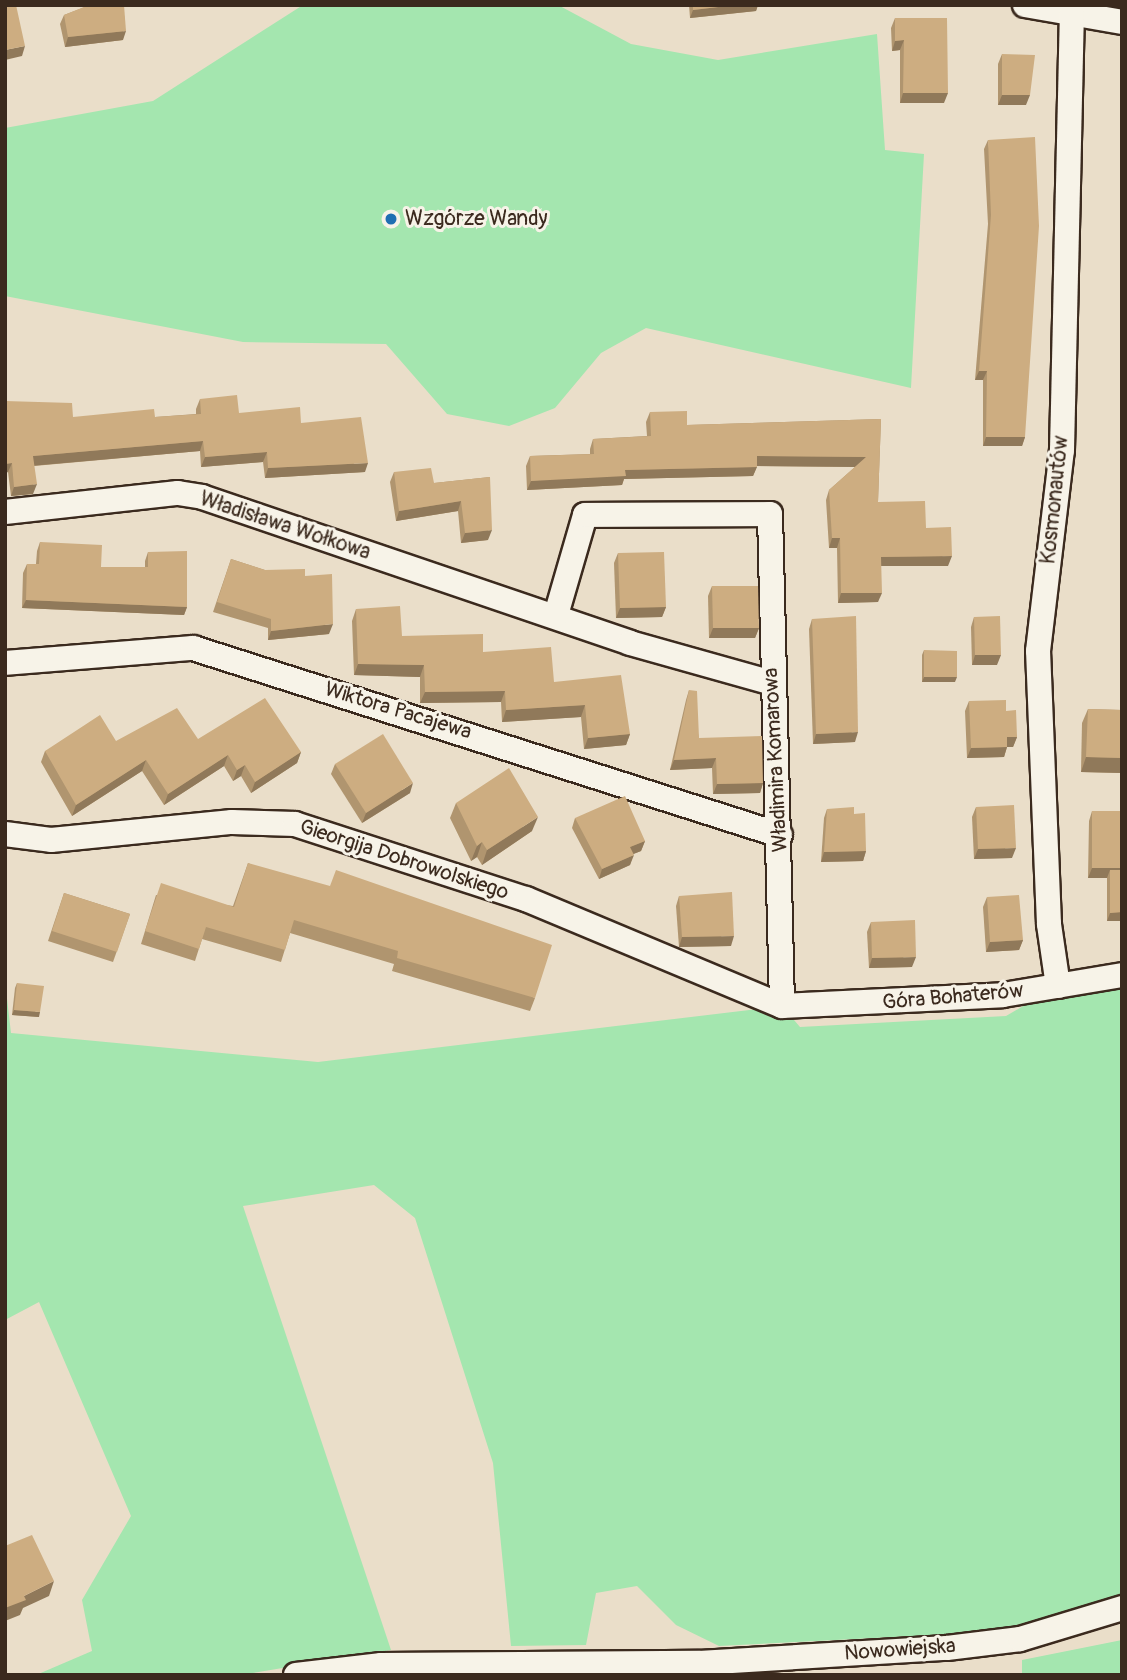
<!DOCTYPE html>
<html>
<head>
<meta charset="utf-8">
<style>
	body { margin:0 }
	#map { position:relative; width:1127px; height:1680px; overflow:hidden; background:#eadec9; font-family:Pangolin,sans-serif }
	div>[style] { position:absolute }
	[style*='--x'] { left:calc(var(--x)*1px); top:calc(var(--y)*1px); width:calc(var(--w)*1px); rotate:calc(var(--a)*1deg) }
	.green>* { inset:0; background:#a4e6af }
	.roads { filter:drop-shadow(2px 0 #3b2a1e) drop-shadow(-2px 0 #3b2a1e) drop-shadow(0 2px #3b2a1e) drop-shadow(0 -2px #3b2a1e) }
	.street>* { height:24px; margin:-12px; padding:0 12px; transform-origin:12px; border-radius:12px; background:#f7f3e8 }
	.wall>* { inset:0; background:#b0956f }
	.shaded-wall>* { inset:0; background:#90795a }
	.building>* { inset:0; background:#cdad81 }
	.dots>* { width:19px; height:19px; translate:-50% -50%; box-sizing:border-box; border:4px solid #f7f3e8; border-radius:50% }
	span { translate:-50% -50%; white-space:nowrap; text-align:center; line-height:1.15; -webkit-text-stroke:6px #f7f3e8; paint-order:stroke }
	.poi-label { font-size:21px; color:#3b2a1e }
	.left { translate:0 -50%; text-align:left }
	.street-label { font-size:21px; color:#3b2a1e }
	.frame { position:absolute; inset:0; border:7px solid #3b2a1e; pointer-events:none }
</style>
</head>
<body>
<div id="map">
	<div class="green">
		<div style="clip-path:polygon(303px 5px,558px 5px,631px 44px,718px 60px,877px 34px,885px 150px,924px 154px,911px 388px,646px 328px,601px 353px,555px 408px,509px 426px,447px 414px,386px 344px,243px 342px,5px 296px,5px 128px,153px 101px)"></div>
		<div style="clip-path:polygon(1122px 975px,1122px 1608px,1012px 1631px,719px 1646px,676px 1625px,637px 1586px,596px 1593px,586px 1645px,511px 1646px,493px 1463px,415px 1218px,374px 1185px,243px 1206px,391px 1650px,241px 1675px,36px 1675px,92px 1651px,82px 1600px,131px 1516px,39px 1302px,5px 1320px,5px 981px,11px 1033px,318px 1062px,782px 1006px,800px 1027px,1006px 1016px,1058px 986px)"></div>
		<div style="clip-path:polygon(1122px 1640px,1122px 1675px,1022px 1675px,1022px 1660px)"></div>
	</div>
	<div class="roads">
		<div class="street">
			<div style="--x:1025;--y:5;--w:98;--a:9.9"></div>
			<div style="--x:5;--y:512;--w:174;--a:-6.3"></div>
			<div style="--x:178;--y:493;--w:24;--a:9"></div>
			<div style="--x:202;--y:497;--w:452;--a:18.8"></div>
			<div style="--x:630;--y:643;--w:148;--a:15.7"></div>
			<div style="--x:556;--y:615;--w:104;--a:-73.8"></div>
			<div style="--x:585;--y:515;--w:185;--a:-0.3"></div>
			<div style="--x:770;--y:514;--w:492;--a:88.6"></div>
			<div style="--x:5;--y:663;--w:189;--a:-4.6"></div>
			<div style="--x:193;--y:648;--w:616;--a:17.67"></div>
			<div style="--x:5;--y:834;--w:46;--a:7.4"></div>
			<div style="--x:51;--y:840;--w:182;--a:-5.7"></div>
			<div style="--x:232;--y:822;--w:63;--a:1.8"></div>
			<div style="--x:295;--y:824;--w:243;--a:18"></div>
			<div style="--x:526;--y:899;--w:277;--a:22.7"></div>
			<div style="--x:782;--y:1006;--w:221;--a:-2.8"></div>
			<div style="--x:1003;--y:995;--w:121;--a:-9.5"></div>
			<div style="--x:1058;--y:986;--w:63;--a:-98.3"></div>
			<div style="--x:1049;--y:924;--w:273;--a:-92.3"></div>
			<div style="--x:1038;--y:651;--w:202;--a:-83.2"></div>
			<div style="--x:1062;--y:450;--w:437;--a:-88.7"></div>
			<div style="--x:296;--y:1675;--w:86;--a:-6.7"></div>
			<div style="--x:381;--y:1665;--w:318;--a:-0.4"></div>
			<div style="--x:699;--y:1663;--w:248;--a:-3.5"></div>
			<div style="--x:947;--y:1648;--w:74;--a:-7"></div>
			<div style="--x:1020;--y:1639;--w:107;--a:-16.9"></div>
		</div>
	</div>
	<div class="wall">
		<div style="clip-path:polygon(84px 5px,124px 5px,123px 40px,65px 47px,60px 24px,64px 15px,85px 7px)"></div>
		<div style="clip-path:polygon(689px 5px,758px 5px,756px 11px,690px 18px)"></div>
		<div style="clip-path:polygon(895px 18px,944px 103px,900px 103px,900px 50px,892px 51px,891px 28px)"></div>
		<div style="clip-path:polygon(1002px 54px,1026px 105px,998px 105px,998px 64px)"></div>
		<div style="clip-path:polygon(988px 140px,1025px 437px,1022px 446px,983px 446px,983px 380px,975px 380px,988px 224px,984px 149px)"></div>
		<div style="clip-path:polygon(200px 399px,239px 413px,301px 423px,365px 472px,265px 478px,263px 462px,201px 467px,200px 451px,34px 466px,33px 494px,11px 496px,8px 472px,5px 473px,5px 401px,73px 417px,155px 417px,196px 414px,196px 409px)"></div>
		<div style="clip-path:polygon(650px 412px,687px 425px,881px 419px,878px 502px,926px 528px,948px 566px,881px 566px,878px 602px,838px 603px,837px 548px,829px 548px,826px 500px,829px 490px,855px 467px,757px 466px,753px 476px,624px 479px,622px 485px,527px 490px,526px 466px,530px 456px,590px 454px,590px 449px,593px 439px,647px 436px,646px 422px)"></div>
		<div style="clip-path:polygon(394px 472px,434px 483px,490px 477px,488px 540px,461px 543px,458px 511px,396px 521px,390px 482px)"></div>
		<div style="clip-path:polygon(40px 542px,101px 567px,145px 567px,145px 561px,148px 552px,187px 607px,184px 615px,22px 608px,23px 573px,27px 564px,36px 564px,37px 551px)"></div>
		<div style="clip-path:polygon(618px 553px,666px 607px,662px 617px,616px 618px,614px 563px)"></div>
		<div style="clip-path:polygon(231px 559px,265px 570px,305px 576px,329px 634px,268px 640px,268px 628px,213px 612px)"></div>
		<div style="clip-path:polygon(712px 586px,759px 628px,755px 638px,709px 638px,708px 596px)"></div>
		<div style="clip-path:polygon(356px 609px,402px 636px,483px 652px,554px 682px,630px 734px,626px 745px,584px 749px,581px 717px,502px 722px,501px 702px,420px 703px,420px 677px,354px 675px,352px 621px)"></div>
		<div style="clip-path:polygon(974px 617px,997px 665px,972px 665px,971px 627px)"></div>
		<div style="clip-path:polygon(812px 619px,855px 742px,813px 744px,809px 629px)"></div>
		<div style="clip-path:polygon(924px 650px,955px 682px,922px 682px,922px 655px)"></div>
		<div style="clip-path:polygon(689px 690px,699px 738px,763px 783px,760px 793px,713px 794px,712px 768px,670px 770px,686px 700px)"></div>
		<div style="clip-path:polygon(969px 701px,1006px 711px,1017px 737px,1013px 747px,1007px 747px,1004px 757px,967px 758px,965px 711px)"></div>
		<div style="clip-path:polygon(1088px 709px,1122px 710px,1122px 773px,1081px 772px,1082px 723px)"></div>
		<div style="clip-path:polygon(198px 739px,301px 752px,297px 763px,251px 793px,241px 776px,233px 781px,224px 766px,164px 805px,142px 771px,72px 816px,41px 762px,45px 751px,116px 741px)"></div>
		<div style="clip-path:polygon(335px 764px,410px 793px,362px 823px,331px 774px)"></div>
		<div style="clip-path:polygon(456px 803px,532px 831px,482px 865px,477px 857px,471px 861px,450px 818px)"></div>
		<div style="clip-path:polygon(976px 807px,1012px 858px,974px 859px,972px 817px)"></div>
		<div style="clip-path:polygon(827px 809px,854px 814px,866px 851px,863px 861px,821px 862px,824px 818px)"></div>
		<div style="clip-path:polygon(1092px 811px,1122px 811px,1122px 921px,1107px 921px,1107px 878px,1088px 878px,1089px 821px)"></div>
		<div style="clip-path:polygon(575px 818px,645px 841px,641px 851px,633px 854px,630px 865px,599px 879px,572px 828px)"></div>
		<div style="clip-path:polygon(248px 863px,535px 998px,530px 1011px,392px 971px,394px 964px,290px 933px,281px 962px,202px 939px,195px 961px,141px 944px,156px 895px,233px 906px)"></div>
		<div style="clip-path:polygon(64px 893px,130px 914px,113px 962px,48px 941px)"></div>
		<div style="clip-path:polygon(679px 896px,731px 946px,679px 947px,676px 906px)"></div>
		<div style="clip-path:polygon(987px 897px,1023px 940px,1019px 950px,986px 952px,983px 907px)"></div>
		<div style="clip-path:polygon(871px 922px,912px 967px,869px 968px,867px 932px)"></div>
		<div style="clip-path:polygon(17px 983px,39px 1017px,12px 1015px,15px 988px)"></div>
	</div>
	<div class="shaded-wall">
		<div style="clip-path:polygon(735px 5px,758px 5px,756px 11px,690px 18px,693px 10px)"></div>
		<div style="clip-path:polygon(126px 31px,123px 40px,65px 47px,68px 37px)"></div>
		<div style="clip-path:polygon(904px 40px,900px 50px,892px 51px,895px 41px)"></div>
		<div style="clip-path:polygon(25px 46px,22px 56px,5px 60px,5px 50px)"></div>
		<div style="clip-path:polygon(903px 93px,948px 93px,944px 103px,900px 103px)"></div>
		<div style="clip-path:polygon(1002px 95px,1030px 95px,1026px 105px,998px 105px)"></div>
		<div style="clip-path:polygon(979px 371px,987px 371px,983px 380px,975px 380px)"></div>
		<div style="clip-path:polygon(986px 437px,1025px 437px,1022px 446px,983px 446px)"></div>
		<div style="clip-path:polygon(203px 441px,200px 451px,30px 466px,33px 456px)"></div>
		<div style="clip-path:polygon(267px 452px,263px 462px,201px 467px,205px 457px)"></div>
		<div style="clip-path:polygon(757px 456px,866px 457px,862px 467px,753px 466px)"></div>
		<div style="clip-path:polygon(12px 463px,8px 472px,5px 473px,5px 464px)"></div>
		<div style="clip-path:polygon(368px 463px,365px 472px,265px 478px,268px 468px)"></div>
		<div style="clip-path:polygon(757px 467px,753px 476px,624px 479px,622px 485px,527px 490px,531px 481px,625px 470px)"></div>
		<div style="clip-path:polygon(37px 484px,33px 494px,11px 496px,14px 487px)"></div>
		<div style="clip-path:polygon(461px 501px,458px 511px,396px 521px,399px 511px)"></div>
		<div style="clip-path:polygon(492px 530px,488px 540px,461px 543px,465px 533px)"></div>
		<div style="clip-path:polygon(832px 538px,840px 538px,837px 548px,829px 548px)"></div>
		<div style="clip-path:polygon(952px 556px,948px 566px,878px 566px,881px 557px)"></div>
		<div style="clip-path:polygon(841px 593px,882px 593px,878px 602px,838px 603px)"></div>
		<div style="clip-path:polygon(26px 600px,187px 607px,184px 615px,22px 608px)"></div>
		<div style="clip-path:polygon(666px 607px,662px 617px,616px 618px,620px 608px)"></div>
		<div style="clip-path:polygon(333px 624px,329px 634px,268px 640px,271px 631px)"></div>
		<div style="clip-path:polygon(713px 628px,759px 628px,755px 638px,709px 638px)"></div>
		<div style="clip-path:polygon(975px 655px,1001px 655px,997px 665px,972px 665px)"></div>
		<div style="clip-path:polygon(358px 664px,424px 665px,420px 677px,354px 675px)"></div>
		<div style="clip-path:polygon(924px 677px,957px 677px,955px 682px,922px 682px)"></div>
		<div style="clip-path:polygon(505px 691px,501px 702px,420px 703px,425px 692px)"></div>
		<div style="clip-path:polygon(585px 705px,581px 717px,502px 722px,506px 710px)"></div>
		<div style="clip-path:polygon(858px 732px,855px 742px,813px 744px,816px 734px)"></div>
		<div style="clip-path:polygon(630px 734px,626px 745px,584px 749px,588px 738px)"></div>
		<div style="clip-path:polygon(1007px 737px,1017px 737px,1013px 747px,1003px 747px)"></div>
		<div style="clip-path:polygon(1007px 747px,1004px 757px,967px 758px,971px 748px)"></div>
		<div style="clip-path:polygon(301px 752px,297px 763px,251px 793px,255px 782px)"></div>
		<div style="clip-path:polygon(228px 755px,224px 766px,164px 805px,168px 794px)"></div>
		<div style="clip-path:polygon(1086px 757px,1122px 758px,1122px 773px,1081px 772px)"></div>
		<div style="clip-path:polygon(716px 758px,712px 768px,670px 770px,674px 760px)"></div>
		<div style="clip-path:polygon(146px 760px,142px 771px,72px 816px,76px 805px)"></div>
		<div style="clip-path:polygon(245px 765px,241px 776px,233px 781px,237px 770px)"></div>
		<div style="clip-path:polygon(413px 783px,410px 793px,362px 823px,366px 813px)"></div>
		<div style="clip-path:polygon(763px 783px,760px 793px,713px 794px,717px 784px)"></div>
		<div style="clip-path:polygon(538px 817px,532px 831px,482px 865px,487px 850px)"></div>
		<div style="clip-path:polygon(645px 841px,641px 851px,626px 857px,630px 847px)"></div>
		<div style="clip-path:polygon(482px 842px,477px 857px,471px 861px,477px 846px)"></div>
		<div style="clip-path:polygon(1016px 848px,1012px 858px,974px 859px,978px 849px)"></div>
		<div style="clip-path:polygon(866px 851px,863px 861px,821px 862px,824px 852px)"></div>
		<div style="clip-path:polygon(634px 855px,630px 865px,599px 879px,602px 869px)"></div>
		<div style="clip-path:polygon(1092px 868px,1122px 868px,1122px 878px,1110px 870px,1107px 878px,1088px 878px)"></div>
		<div style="clip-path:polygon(1122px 912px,1122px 921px,1107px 921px,1110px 913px)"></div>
		<div style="clip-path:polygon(734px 936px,731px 946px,679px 947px,682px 937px)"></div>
		<div style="clip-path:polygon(1023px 940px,1019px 950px,986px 952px,990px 942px)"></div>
		<div style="clip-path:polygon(916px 957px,912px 967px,869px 968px,872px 958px)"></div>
		<div style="clip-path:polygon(14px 1010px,40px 1012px,39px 1017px,12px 1015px)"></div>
		<div style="clip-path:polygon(54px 1581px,49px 1596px,23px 1608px,20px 1615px,5px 1621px,5px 1608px,24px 1596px)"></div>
	</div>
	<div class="building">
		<div style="clip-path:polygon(5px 5px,16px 5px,25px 46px,5px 50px)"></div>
		<div style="clip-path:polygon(89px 5px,124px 5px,126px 31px,68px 37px,64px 15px)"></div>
		<div style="clip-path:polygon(693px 5px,735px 5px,693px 10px)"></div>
		<div style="clip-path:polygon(895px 18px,947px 18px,948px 93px,903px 93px,904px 40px,895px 41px)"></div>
		<div style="clip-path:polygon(1002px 54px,1035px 55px,1030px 95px,1002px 95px)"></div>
		<div style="clip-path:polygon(1035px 137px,1039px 226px,1025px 437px,986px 437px,987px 371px,979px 371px,991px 215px,988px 140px)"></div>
		<div style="clip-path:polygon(237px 395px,239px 413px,300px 407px,301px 423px,361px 417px,368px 463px,268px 468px,267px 452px,205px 457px,203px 441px,33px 456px,37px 484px,14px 487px,12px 463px,5px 464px,5px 401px,72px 403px,73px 417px,154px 409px,155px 417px,201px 414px,200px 399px)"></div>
		<div style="clip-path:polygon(687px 411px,687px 425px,881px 419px,878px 502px,925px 501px,926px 528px,951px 527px,952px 556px,881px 557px,882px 593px,841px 593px,840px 538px,832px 538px,829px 490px,866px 457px,757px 456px,757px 467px,625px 470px,626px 476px,531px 481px,530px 456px,594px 454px,593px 439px,651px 436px,650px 412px)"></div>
		<div style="clip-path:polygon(431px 468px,434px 483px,490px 477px,492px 530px,465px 533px,461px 501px,399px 511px,394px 472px)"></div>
		<div style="clip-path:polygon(40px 542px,102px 545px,101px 567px,148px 567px,148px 552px,187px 551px,187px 607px,26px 600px,27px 564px,39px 564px)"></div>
		<div style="clip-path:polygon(664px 552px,666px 607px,620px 608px,618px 553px)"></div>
		<div style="clip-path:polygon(231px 559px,265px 570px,305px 569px,305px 576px,332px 574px,333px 624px,271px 631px,271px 619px,217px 602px)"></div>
		<div style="clip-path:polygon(712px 586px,758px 586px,759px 628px,713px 628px)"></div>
		<div style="clip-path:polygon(400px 606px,402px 636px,483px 634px,483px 652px,551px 647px,554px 682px,621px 675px,630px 734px,588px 738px,585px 705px,506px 710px,505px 691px,425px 692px,424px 665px,358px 664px,356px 609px)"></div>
		<div style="clip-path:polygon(856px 616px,858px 732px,816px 734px,812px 619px)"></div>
		<div style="clip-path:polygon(1000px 616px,1001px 655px,975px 655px,974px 617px)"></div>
		<div style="clip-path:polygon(924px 650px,957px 651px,957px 677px,924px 677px)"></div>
		<div style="clip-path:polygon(689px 690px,697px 691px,699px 738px,762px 736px,763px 783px,717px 784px,716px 758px,674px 760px)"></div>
		<div style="clip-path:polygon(265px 698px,301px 752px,255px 782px,245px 765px,237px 770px,228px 755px,168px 794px,146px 760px,76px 805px,45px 751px,100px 715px,116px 741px,177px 708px,198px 739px)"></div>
		<div style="clip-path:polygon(1006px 700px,1006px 711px,1016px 710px,1017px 737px,1007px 737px,1007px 747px,971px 748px,969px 701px)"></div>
		<div style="clip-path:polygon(1088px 709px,1122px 710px,1122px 758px,1086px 757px)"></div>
		<div style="clip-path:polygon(383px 734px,413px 783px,366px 813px,335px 764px)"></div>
		<div style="clip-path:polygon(509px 768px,538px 817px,487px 850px,482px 842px,477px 846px,456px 803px)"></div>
		<div style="clip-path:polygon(625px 796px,645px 841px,630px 847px,634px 855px,602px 869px,575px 818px)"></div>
		<div style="clip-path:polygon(1014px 805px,1016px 848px,978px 849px,976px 807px)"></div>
		<div style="clip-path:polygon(854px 807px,854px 814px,865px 813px,866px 851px,824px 852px,827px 809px)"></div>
		<div style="clip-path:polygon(1092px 811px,1122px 811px,1122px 868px,1092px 868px)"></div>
		<div style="clip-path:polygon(248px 863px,330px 886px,336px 870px,552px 945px,535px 998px,397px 958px,398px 951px,294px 920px,285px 950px,206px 927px,199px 949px,145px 931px,161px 883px,234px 907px)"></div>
		<div style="clip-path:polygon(1110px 870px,1122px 870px,1122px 912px,1110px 913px)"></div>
		<div style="clip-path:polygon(732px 892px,734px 936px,682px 937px,679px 896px)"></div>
		<div style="clip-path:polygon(64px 893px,130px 914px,117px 952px,52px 931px)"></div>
		<div style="clip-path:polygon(1019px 895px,1023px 940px,990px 942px,987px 897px)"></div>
		<div style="clip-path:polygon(915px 920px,916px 957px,872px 958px,871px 922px)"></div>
		<div style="clip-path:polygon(17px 983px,44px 986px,40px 1012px,14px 1010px)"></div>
		<div style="clip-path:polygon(32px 1535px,54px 1581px,24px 1596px,26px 1600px,5px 1608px,5px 1546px)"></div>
	</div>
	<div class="dots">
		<div style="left:391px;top:219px;background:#1f6fb2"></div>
	</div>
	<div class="poi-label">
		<span class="left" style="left:405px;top:219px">Wzgórze Wandy</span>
	</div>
	<div class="street-label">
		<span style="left:1055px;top:500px;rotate:-84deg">Kosmonautów</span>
		<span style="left:285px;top:526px;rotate:18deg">Władisława Wołkowa</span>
		<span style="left:398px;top:711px;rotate:17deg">Wiktora Pacajewa</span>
		<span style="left:776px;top:760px;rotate:-93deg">Władimira Komarowa</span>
		<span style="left:404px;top:860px;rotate:18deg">Gieorgija Dobrowolskiego</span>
		<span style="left:953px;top:997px;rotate:-5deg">Góra Bohaterów</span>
		<span style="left:900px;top:1650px;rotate:-4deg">Nowowiejska</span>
	</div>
	<div class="frame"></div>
</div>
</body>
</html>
